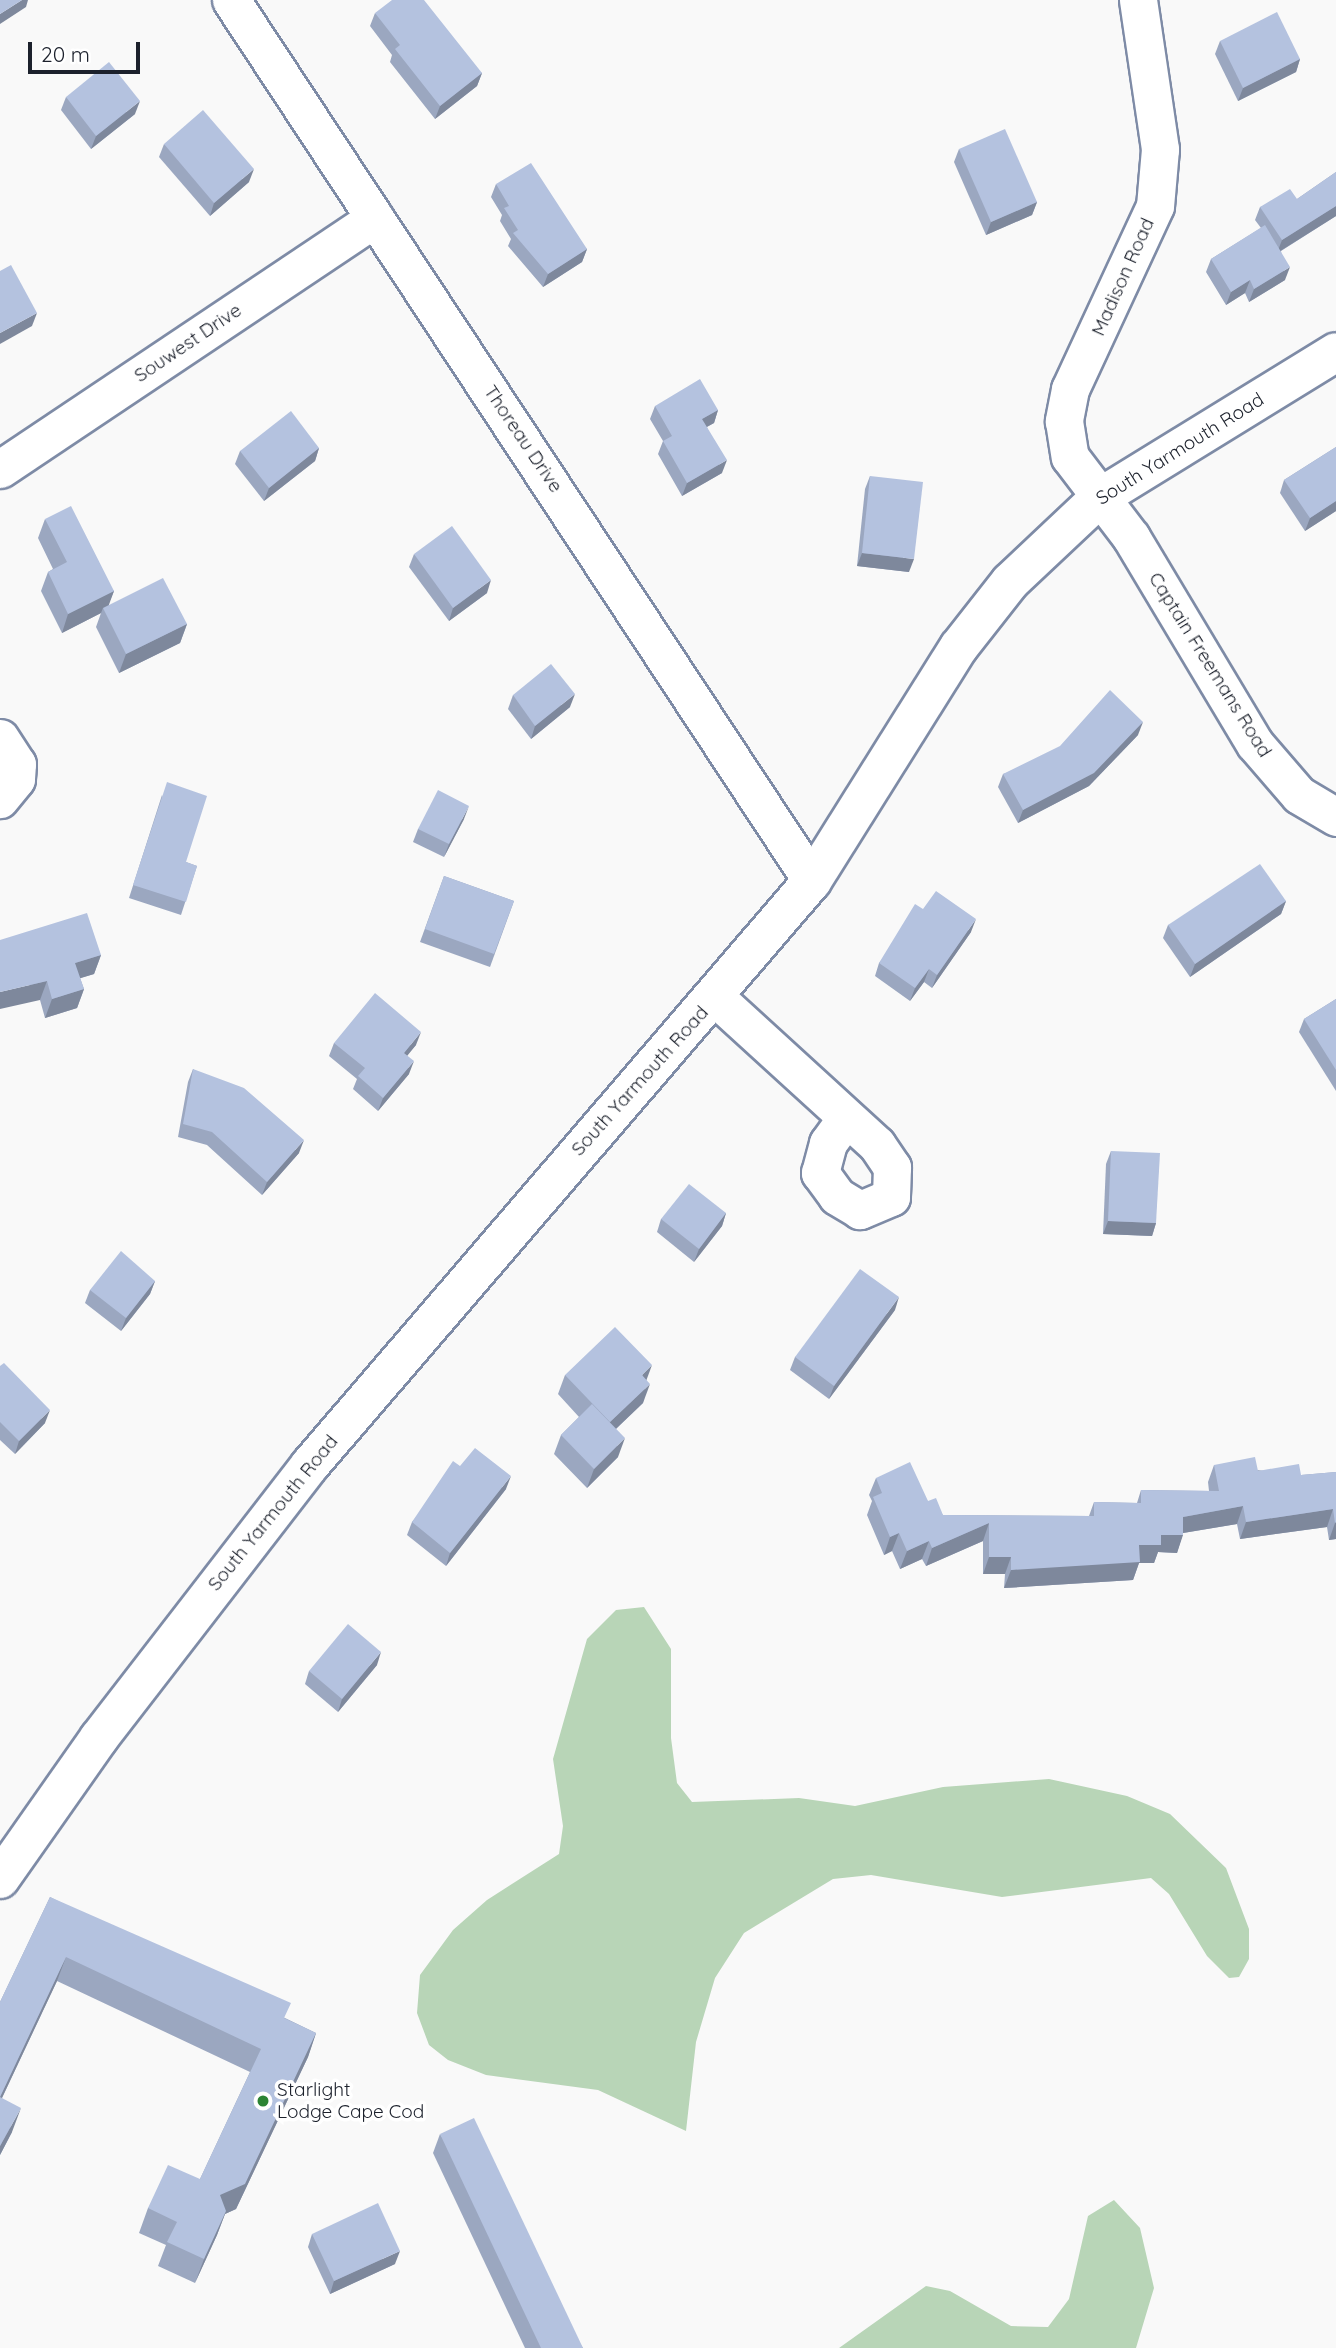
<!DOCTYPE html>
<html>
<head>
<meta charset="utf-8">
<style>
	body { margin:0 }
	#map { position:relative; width:1336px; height:2348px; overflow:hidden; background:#f9f9f9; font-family:Quicksand,sans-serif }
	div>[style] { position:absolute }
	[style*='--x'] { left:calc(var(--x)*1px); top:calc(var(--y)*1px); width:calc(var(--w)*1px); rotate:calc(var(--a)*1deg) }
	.green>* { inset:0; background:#b8d5b7 }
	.roads { filter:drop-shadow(2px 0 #7e8ba6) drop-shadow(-2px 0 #7e8ba6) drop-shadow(0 2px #7e8ba6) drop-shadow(0 -2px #7e8ba6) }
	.minor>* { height:37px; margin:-18.5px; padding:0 18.5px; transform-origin:18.5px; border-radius:18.5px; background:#fff }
	.secondary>* { height:38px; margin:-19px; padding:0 19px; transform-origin:19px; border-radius:19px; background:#fff }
	.wall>* { inset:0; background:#9ba7c0 }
	.shaded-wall>* { inset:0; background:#7e889c }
	.building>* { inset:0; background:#b4c2df }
	.dots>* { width:19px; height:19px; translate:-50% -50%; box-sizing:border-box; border:4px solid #fff; border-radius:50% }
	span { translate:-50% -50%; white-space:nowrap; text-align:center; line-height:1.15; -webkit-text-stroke:7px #fff; paint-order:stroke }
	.street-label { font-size:19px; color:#1c212c }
	.poi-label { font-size:19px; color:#1c212c }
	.left { translate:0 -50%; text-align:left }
	.scale { position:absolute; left:28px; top:42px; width:112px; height:32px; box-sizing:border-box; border:4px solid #1c212c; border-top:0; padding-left:9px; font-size:21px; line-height:24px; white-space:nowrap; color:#1c212c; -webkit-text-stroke:5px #fff; paint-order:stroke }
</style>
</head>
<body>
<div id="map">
	<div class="green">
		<div style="clip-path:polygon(644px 1607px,671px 1649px,671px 1738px,677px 1783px,692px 1802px,799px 1798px,855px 1806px,943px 1787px,1049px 1779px,1127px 1796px,1170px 1814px,1226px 1868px,1249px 1929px,1249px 1959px,1239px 1977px,1229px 1978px,1207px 1956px,1169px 1894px,1151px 1878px,1002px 1897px,871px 1875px,833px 1879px,744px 1933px,715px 1978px,696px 2042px,686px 2131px,598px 2090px,486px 2075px,448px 2060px,429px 2045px,417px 2013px,420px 1975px,453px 1930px,487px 1900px,559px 1854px,563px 1826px,553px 1759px,587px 1639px,616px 1610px)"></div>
		<div style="clip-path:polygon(1114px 2200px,1140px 2228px,1154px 2288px,1136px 2348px,839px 2348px,926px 2286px,950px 2291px,1011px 2326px,1048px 2327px,1069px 2299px,1088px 2216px)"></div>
	</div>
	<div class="roads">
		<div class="minor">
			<div style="--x:231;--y:0;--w:1055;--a:56.6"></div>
			<div style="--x:1138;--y:0;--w:151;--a:81.6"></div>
			<div style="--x:1160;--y:149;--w:57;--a:95"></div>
			<div style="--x:1155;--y:206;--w:202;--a:114.9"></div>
			<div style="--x:1070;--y:389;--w:33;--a:101"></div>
			<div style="--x:1064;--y:421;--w:36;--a:81"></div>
			<div style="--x:1070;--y:457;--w:101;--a:52.7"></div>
			<div style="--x:1131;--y:537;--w:241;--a:59.1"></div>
			<div style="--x:1255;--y:744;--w:67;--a:49.2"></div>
			<div style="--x:1299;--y:795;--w:43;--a:30.7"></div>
			<div style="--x:0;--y:469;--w:451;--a:-33.8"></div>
			<div style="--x:0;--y:738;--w:31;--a:57"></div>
			<div style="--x:17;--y:764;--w:15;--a:94"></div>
			<div style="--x:16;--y:779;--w:26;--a:129"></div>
			<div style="--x:715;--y:997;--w:219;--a:42.4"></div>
			<div style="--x:877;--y:1145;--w:27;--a:56"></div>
			<div style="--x:892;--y:1167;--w:30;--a:92"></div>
			<div style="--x:891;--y:1197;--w:34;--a:157"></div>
			<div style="--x:860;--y:1210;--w:27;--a:-149"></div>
			<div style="--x:837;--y:1196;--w:29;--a:-126"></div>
			<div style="--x:820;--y:1173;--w:31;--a:-75"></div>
			<div style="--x:828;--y:1143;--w:31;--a:-54"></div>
		</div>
		<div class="secondary">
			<div style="--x:0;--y:1879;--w:172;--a:-54.9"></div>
			<div style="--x:99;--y:1738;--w:345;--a:-52.3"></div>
			<div style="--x:310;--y:1465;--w:770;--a:-49.32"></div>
			<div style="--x:812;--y:881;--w:276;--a:-57.9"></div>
			<div style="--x:959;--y:647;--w:83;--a:-51.9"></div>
			<div style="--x:1010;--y:582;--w:122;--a:-43.3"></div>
			<div style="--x:1099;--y:498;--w:278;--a:-31.6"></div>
		</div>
	</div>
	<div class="wall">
		<div style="clip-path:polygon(375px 13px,482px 73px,477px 86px,435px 119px,390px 62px,392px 55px,370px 26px)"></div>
		<div style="clip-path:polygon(1220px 41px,1300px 59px,1296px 72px,1238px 101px,1215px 54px)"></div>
		<div style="clip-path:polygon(66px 97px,135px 114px,91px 149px,61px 110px)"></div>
		<div style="clip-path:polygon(164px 144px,249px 182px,210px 216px,159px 157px)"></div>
		<div style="clip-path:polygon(959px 149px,1037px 202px,1032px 215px,986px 235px,954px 162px)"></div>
		<div style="clip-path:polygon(1336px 172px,1336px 216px,1281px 251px,1285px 280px,1249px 302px,1245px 293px,1226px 305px,1206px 272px,1211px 259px,1261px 228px,1255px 220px,1260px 207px,1297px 199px)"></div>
		<div style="clip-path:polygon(496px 184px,587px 249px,582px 262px,543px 287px,508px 246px,511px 239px,500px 221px,502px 215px,491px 197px)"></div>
		<div style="clip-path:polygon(655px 406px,718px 410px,714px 423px,707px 427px,722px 473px,682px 496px,658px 454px,663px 441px,650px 419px)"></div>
		<div style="clip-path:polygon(1336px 447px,1336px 511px,1305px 531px,1280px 493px,1284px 480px)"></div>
		<div style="clip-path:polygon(319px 448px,315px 461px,264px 501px,235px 464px,240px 451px)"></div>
		<div style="clip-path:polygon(870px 476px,909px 572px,857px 566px,865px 489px)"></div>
		<div style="clip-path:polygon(45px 519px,114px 591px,108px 605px,187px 624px,180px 643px,119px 673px,96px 627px,101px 613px,62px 633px,41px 591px,48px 572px,53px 569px,38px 538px)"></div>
		<div style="clip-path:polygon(414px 554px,487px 593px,449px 621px,409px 567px)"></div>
		<div style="clip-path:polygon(513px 695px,570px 707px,531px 739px,508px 709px)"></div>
		<div style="clip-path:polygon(1138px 735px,1089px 786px,1018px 823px,998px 787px,1003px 774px)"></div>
		<div style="clip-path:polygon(162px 795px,186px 862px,197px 866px,181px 915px,129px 898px)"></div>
		<div style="clip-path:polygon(464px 819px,444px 857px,413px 842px,418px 829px)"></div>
		<div style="clip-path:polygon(444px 876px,514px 901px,490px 967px,420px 942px)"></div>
		<div style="clip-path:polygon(1286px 901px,1281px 914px,1190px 977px,1163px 938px,1168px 925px)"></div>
		<div style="clip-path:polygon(923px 909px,971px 932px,932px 988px,924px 982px,910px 1001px,875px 976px,879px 963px)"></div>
		<div style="clip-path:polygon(0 940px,101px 955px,94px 974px,80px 978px,84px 989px,77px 1008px,45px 1018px,40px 1000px)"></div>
		<div style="clip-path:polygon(1336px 999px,1336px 1091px,1299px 1032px,1304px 1019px)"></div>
		<div style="clip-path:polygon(334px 1043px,416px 1045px,407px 1055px,409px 1074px,378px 1111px,353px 1089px,357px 1079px,329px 1056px)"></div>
		<div style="clip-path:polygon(193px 1069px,299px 1153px,262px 1195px,207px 1145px,178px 1137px,188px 1082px)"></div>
		<div style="clip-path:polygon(1111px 1151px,1156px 1223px,1152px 1236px,1103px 1234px,1106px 1164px)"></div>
		<div style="clip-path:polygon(726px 1213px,722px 1226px,694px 1262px,657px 1232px,661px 1219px)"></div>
		<div style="clip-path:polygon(155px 1281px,150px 1294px,121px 1331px,85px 1303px,90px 1290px)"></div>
		<div style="clip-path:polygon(895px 1310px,829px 1399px,790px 1370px,795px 1357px)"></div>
		<div style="clip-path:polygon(0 1366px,45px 1423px,15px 1454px,0 1440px)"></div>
		<div style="clip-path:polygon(565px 1375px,646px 1380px,643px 1403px,616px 1429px,618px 1457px,587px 1488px,554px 1454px,561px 1435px,579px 1417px,558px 1394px)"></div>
		<div style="clip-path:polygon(1214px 1465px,1301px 1475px,1336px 1472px,1336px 1539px,1329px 1540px,1327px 1527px,1240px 1539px,1237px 1524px,1183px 1533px,1177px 1553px,1158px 1552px,1154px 1563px,1139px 1563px,1133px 1580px,1004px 1588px,1005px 1574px,983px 1574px,983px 1541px,926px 1566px,922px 1559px,900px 1569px,892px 1551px,884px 1555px,867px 1515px,872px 1501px,869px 1495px,876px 1478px,928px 1501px,943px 1515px,1089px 1516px,1094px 1502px,1137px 1503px,1141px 1490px,1209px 1491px,1208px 1482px)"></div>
		<div style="clip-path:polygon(460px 1466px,506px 1489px,446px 1566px,407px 1535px,412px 1522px)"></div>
		<div style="clip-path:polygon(377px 1665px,338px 1712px,305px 1684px,309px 1671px)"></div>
		<div style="clip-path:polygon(50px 1897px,285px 2018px,316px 2033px,308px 2057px,236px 2209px,225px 2214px,217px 2235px,195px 2283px,158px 2266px,166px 2245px,139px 2233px,148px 2208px,200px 2179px,250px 2072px,57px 1981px,2px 2098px,12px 2132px,0 2155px,0 2002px)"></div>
		<div style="clip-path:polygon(440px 2134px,583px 2348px,525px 2348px,433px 2153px)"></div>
		<div style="clip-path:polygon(312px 2234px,395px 2264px,330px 2294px,308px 2247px)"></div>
	</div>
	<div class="shaded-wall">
		<div style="clip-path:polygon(22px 0,28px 0,26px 7px,0 24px,0 14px)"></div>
		<div style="clip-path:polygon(1300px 59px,1296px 72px,1238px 101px,1243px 88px)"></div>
		<div style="clip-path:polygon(482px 73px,477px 86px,435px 119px,440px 106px)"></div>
		<div style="clip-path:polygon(140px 101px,135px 114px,91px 149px,96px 136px)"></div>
		<div style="clip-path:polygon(254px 169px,249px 182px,210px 216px,214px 203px)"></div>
		<div style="clip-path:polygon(1037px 202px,1032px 215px,986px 235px,991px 222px)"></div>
		<div style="clip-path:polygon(1336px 206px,1336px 216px,1277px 253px,1282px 240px)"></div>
		<div style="clip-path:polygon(587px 249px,582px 262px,543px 287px,548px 274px)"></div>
		<div style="clip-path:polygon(1290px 267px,1285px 280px,1249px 302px,1254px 289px)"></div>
		<div style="clip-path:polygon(1250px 280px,1245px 293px,1226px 305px,1231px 292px)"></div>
		<div style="clip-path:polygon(37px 313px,32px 326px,0 344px,0 333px)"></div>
		<div style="clip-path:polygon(718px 410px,714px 423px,697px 432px,702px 419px)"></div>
		<div style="clip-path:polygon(319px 448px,315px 461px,264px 501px,269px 488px)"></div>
		<div style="clip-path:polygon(727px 460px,722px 473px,682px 496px,687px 483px)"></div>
		<div style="clip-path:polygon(1336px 501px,1336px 511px,1305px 531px,1310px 518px)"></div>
		<div style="clip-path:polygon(862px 553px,914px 559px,909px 572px,857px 566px)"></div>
		<div style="clip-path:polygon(491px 580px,487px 593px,449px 621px,453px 608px)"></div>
		<div style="clip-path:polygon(114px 591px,107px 610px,103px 608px,101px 613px,62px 633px,68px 614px)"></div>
		<div style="clip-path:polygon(187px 624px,180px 643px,119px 673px,126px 654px)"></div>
		<div style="clip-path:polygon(575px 694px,570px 707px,531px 739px,535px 726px)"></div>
		<div style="clip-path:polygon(1143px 722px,1138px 735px,1089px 786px,1018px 823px,1023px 810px)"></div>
		<div style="clip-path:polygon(469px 806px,464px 819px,444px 857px,449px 844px)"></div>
		<div style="clip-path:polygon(1286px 901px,1281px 914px,1190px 977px,1195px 964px)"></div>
		<div style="clip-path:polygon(976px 919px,971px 932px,932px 988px,937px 975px)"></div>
		<div style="clip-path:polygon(101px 955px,94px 974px,68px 982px,75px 963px)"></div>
		<div style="clip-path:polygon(929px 969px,924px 982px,910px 1001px,915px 988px)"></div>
		<div style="clip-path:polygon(47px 981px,40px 1000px,0 1009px,0 992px)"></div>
		<div style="clip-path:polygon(84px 989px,77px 1008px,45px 1018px,52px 999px)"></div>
		<div style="clip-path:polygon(421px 1032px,416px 1045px,399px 1066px,404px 1053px)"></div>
		<div style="clip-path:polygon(414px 1061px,409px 1074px,378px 1111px,383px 1098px)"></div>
		<div style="clip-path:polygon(304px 1140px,299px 1153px,262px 1195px,267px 1182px)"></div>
		<div style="clip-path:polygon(726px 1213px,722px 1226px,694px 1262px,699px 1249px)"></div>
		<div style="clip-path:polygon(1108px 1221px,1156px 1223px,1152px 1236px,1103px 1234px)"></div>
		<div style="clip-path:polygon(155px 1281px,150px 1294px,121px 1331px,126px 1318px)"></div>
		<div style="clip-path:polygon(899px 1297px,895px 1310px,829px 1399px,834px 1386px)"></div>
		<div style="clip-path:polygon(652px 1365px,645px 1384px,642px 1375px)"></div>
		<div style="clip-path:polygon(650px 1384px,643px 1403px,603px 1441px,610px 1422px)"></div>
		<div style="clip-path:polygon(50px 1410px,45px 1423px,15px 1454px,19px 1441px)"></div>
		<div style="clip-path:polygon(625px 1438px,618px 1457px,587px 1488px,594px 1469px)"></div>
		<div style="clip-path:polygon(511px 1476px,506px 1489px,446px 1566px,450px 1553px)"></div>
		<div style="clip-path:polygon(1243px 1506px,1237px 1524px,1177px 1534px,1183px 1517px)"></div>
		<div style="clip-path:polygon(1333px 1509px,1327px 1527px,1240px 1539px,1246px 1522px)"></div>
		<div style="clip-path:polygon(1336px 1522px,1336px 1539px,1329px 1540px,1335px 1523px)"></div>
		<div style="clip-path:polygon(989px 1523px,983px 1541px,926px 1566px,932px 1548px)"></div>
		<div style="clip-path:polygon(899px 1533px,892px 1551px,884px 1555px,890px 1537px)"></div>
		<div style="clip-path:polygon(1161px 1535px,1183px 1535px,1177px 1553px,1158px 1552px,1154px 1563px,1139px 1563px,1133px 1580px,1004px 1588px,1011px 1570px)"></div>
		<div style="clip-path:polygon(929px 1541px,922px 1559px,900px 1569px,907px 1551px)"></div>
		<div style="clip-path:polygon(989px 1557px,1011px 1557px,1005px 1574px,983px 1574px)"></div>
		<div style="clip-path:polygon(381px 1652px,377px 1665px,338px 1712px,342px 1699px)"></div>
		<div style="clip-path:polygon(66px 1957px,57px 1981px,0 2102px,0 2097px)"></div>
		<div style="clip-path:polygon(316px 2033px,308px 2057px,236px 2209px,225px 2214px,217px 2235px,195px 2283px,204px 2259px,220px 2195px)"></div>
		<div style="clip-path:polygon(21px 2108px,12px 2132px,0 2155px,0 2146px)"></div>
		<div style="clip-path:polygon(400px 2251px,395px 2264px,330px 2294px,334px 2281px)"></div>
	</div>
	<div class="building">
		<div style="clip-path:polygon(0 0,22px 0,0 14px)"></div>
		<div style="clip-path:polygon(392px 0,424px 0,482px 73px,440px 106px,395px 49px,400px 45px,375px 13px)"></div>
		<div style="clip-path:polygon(1277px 12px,1300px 59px,1243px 88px,1220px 41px)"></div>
		<div style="clip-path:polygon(109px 62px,140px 101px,96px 136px,66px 97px)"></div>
		<div style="clip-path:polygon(203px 110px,254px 169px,214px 203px,164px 144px)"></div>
		<div style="clip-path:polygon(1005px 129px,1037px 202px,991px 222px,959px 149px)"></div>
		<div style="clip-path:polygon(531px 163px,587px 249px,548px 274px,513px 233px,518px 230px,504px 208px,509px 206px,496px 184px)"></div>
		<div style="clip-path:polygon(1336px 172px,1336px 206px,1282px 240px,1260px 207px,1290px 189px,1297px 199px)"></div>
		<div style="clip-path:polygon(1265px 225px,1290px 267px,1254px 289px,1250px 280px,1231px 292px,1211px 259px)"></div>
		<div style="clip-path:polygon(11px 265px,37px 313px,0 333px,0 271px)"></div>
		<div style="clip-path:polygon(700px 379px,718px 410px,702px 419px,727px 460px,687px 483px,663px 441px,672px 436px,655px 406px)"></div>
		<div style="clip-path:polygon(291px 411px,319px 448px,269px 488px,240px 451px)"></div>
		<div style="clip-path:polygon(1336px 447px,1336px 501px,1310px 518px,1284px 480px)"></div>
		<div style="clip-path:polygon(870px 476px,923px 482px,914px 559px,862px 553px)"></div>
		<div style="clip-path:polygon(71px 506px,114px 591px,68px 614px,48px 572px,67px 562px,45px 519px)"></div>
		<div style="clip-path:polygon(452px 526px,491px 580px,453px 608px,414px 554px)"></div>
		<div style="clip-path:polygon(163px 578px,187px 624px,126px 654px,103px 608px)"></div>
		<div style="clip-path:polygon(551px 664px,575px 694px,535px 726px,513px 695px)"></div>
		<div style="clip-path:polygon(1110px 690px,1143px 722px,1094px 773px,1023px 810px,1003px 774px,1060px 746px)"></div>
		<div style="clip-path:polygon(167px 782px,207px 796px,186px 862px,197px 866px,186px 902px,133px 885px)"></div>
		<div style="clip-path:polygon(438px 790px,469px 806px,449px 844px,418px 829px)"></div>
		<div style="clip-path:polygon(1260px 864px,1286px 901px,1195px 964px,1168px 925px)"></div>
		<div style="clip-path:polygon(444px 876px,514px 901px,494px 954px,425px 929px)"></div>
		<div style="clip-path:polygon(936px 891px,976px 919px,937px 975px,929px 969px,915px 988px,879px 963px,915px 904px,923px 909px)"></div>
		<div style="clip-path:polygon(87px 913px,101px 955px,75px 963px,84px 989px,52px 999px,47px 981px,0 992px,0 940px)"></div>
		<div style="clip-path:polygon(375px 993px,421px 1032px,404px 1053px,414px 1061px,383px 1098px,358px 1076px,365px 1068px,334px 1043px)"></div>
		<div style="clip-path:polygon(1336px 999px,1336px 1070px,1304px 1019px)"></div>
		<div style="clip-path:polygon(193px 1069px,244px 1088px,304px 1140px,267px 1182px,212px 1132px,183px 1124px)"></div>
		<div style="clip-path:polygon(1111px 1151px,1160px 1153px,1156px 1223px,1108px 1221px)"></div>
		<div style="clip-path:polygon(689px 1184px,726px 1213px,699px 1249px,661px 1219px)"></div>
		<div style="clip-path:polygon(121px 1251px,155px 1281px,126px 1318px,90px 1290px)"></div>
		<div style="clip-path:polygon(860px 1269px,899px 1297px,834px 1386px,795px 1357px)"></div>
		<div style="clip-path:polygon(615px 1327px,652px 1365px,642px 1375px,650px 1384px,610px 1422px,565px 1375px)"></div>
		<div style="clip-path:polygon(4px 1363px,50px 1410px,19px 1441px,0 1422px,0 1366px)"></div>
		<div style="clip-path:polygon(592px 1404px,625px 1438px,594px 1469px,561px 1435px)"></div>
		<div style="clip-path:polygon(475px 1448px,511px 1476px,450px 1553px,412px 1522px,453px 1461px,460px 1466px)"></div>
		<div style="clip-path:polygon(1255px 1457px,1258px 1471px,1299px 1464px,1301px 1475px,1336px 1472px,1336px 1522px,1335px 1523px,1333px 1509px,1246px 1522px,1243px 1506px,1183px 1517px,1183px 1535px,1161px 1535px,1161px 1545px,1139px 1545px,1140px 1562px,1011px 1570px,1011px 1557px,989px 1557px,989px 1523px,932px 1548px,929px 1541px,907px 1551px,899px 1533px,890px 1537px,873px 1497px,882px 1493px,876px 1478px,910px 1462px,928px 1501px,936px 1498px,943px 1515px,1094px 1516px,1094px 1502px,1141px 1503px,1141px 1490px,1219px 1491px,1214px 1465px)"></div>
		<div style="clip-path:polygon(348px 1624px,381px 1652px,342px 1699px,309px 1671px)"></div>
		<div style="clip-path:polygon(50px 1897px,291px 2003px,284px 2018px,316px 2033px,245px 2184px,220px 2195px,226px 2211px,204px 2259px,167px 2242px,177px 2222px,148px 2208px,168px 2165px,200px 2179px,261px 2049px,66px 1957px,0 2097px,0 2002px)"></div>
		<div style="clip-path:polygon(0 2097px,21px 2108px,0 2146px)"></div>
		<div style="clip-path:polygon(474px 2118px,583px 2348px,541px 2348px,440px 2134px)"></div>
		<div style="clip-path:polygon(378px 2203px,400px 2251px,334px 2281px,312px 2234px)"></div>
	</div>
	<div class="dots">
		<div style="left:263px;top:2101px;background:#2b8333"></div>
	</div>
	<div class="street-label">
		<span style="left:1123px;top:277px;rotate:-66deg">Madison Road</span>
		<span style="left:188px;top:343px;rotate:-34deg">Souwest Drive</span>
		<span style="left:523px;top:439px;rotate:56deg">Thoreau Drive</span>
		<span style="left:1180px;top:449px;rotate:-32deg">South Yarmouth Road</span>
		<span style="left:1210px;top:665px;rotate:58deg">Captain Freemans Road</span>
		<span style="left:640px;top:1081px;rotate:-48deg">South Yarmouth Road</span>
		<span style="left:273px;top:1513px;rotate:-51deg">South Yarmouth Road</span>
	</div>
	<div class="poi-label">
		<span class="left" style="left:277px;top:2101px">Starlight<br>Lodge Cape Cod</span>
	</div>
	<div class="scale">20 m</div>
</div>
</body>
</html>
